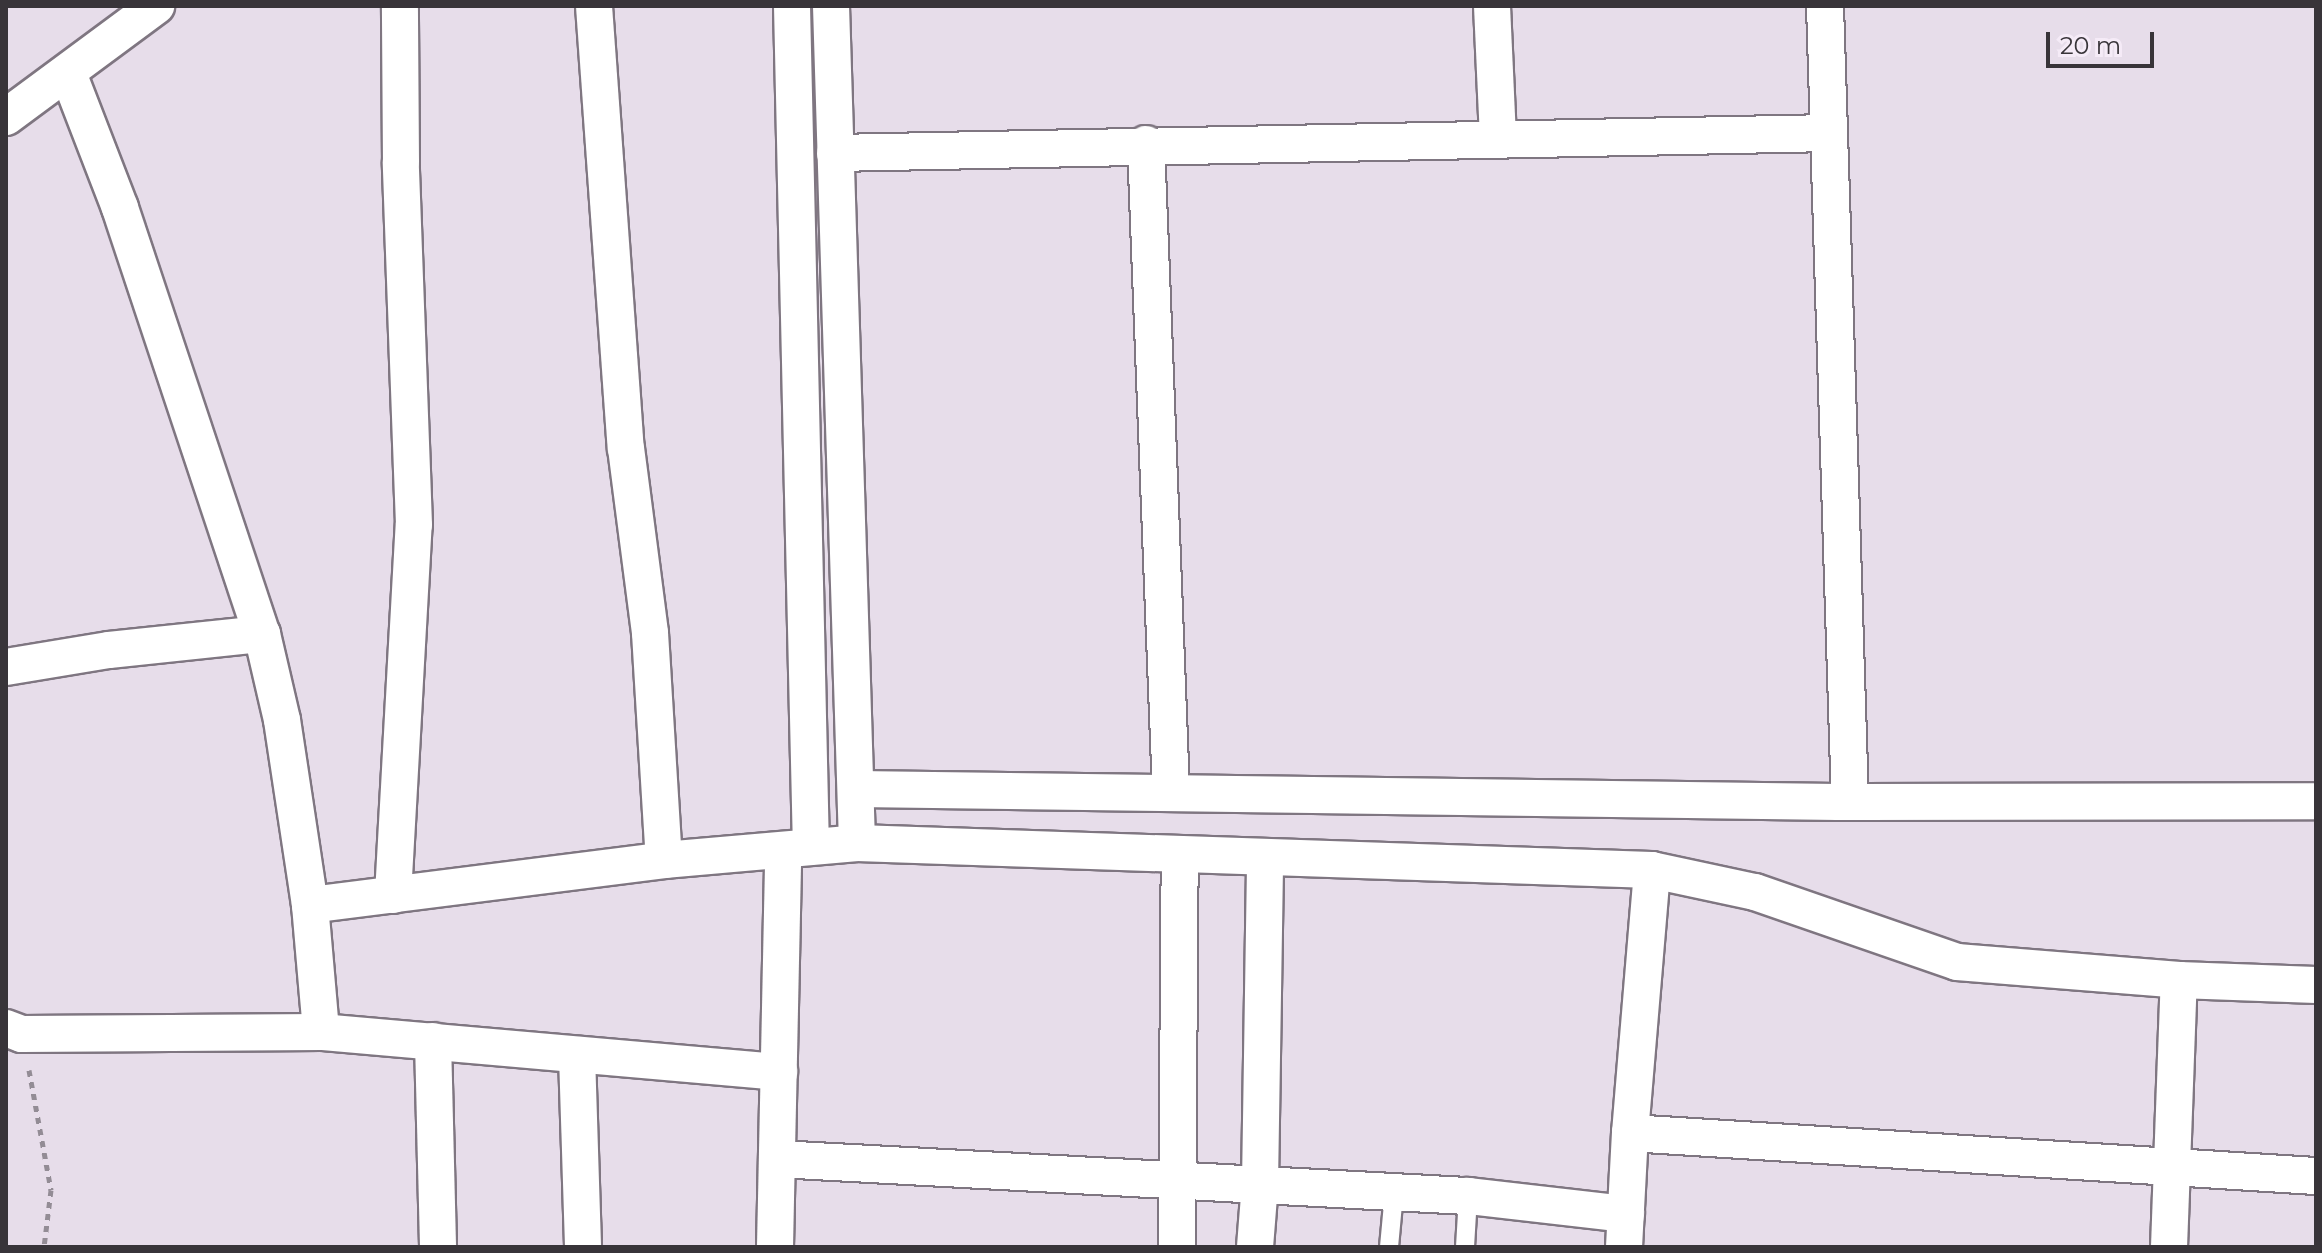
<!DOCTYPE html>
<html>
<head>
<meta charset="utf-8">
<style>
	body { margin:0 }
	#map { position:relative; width:2322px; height:1253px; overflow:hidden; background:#e7ddea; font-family:Montserrat,sans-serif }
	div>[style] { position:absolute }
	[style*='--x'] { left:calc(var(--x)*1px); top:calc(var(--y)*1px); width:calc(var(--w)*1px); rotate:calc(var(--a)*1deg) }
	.path>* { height:5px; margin-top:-2.5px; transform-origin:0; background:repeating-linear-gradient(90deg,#938c95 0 6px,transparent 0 12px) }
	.roads { filter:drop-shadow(2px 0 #7f7681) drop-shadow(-2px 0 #7f7681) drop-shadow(0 2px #7f7681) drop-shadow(0 -2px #7f7681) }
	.service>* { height:18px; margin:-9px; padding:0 9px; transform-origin:9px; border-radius:9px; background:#fff }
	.minor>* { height:36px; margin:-18px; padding:0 18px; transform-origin:18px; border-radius:18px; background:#fff }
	span { translate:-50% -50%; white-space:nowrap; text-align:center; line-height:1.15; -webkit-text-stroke:7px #f5ebf7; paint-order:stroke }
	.frame { position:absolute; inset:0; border:8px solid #383439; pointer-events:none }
	.scale { position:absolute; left:2046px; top:32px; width:108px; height:36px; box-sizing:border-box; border:4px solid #383439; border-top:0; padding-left:10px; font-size:24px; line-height:28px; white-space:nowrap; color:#383439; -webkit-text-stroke:6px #f5ebf7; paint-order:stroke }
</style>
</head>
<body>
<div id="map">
	<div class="path">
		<div style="--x:29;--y:1070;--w:122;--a:79.6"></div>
		<div style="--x:51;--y:1190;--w:57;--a:97"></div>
	</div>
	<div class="roads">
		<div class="service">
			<div style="--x:1389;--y:1247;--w:54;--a:-84.7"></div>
			<div style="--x:1465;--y:1247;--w:51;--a:-86.6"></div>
		</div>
		<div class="minor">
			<div style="--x:594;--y:6;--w:443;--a:85.9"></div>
			<div style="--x:626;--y:448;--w:187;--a:82.6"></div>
			<div style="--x:650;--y:633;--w:227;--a:86.5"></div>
			<div style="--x:664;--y:860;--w:194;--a:-5"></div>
			<div style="--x:857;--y:843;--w:795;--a:1.95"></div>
			<div style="--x:1652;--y:870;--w:105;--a:12.1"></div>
			<div style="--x:1755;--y:892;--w:214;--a:19.1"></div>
			<div style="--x:1957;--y:962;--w:223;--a:4.6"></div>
			<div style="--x:2179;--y:980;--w:137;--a:2.1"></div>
			<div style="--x:792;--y:6;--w:841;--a:88.71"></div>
			<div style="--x:831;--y:6;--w:837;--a:88.22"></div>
			<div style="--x:1492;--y:6;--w:132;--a:87.4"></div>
			<div style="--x:1825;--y:6;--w:796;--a:88.2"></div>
			<div style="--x:68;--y:73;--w:145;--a:68.9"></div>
			<div style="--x:120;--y:208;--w:449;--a:71.6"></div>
			<div style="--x:262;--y:634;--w:88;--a:76.9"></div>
			<div style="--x:282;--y:720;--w:187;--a:81.4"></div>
			<div style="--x:310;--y:905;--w:127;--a:85"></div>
			<div style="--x:6;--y:117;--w:187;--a:-36.5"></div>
			<div style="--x:1146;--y:144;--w:649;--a:87.79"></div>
			<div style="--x:835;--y:153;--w:994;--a:-1.15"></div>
			<div style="--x:6;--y:667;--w:104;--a:-9.4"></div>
			<div style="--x:109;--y:650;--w:154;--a:-6"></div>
			<div style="--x:857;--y:789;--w:981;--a:0.76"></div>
			<div style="--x:1838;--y:802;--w:478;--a:-0.1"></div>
			<div style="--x:393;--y:895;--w:371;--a:-86.8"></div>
			<div style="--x:414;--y:525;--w:363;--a:-92.1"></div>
			<div style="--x:401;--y:162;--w:156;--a:-90.4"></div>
			<div style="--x:310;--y:905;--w:357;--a:-7.2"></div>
			<div style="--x:6;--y:1028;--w:17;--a:21"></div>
			<div style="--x:22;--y:1034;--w:299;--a:-0.4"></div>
			<div style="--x:321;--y:1032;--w:460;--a:5"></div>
			<div style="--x:433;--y:1041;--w:206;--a:88.6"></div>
			<div style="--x:577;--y:1055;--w:192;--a:88.2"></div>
			<div style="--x:1630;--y:1133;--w:687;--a:3.59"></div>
			<div style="--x:777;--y:1159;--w:692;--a:3.07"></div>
			<div style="--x:1468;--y:1196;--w:159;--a:6.5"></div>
			<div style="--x:775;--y:1247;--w:397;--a:-88.8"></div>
			<div style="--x:1177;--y:1247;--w:393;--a:-89.6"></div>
			<div style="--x:1255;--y:1247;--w:63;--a:-85.5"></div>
			<div style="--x:1260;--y:1184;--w:327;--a:-89.1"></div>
			<div style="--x:1624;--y:1247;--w:114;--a:-87"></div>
			<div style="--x:1630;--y:1133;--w:264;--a:-85.2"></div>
			<div style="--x:2169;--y:1247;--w:267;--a:-87.9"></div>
		</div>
	</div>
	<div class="frame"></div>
	<div class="scale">20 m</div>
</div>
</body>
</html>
